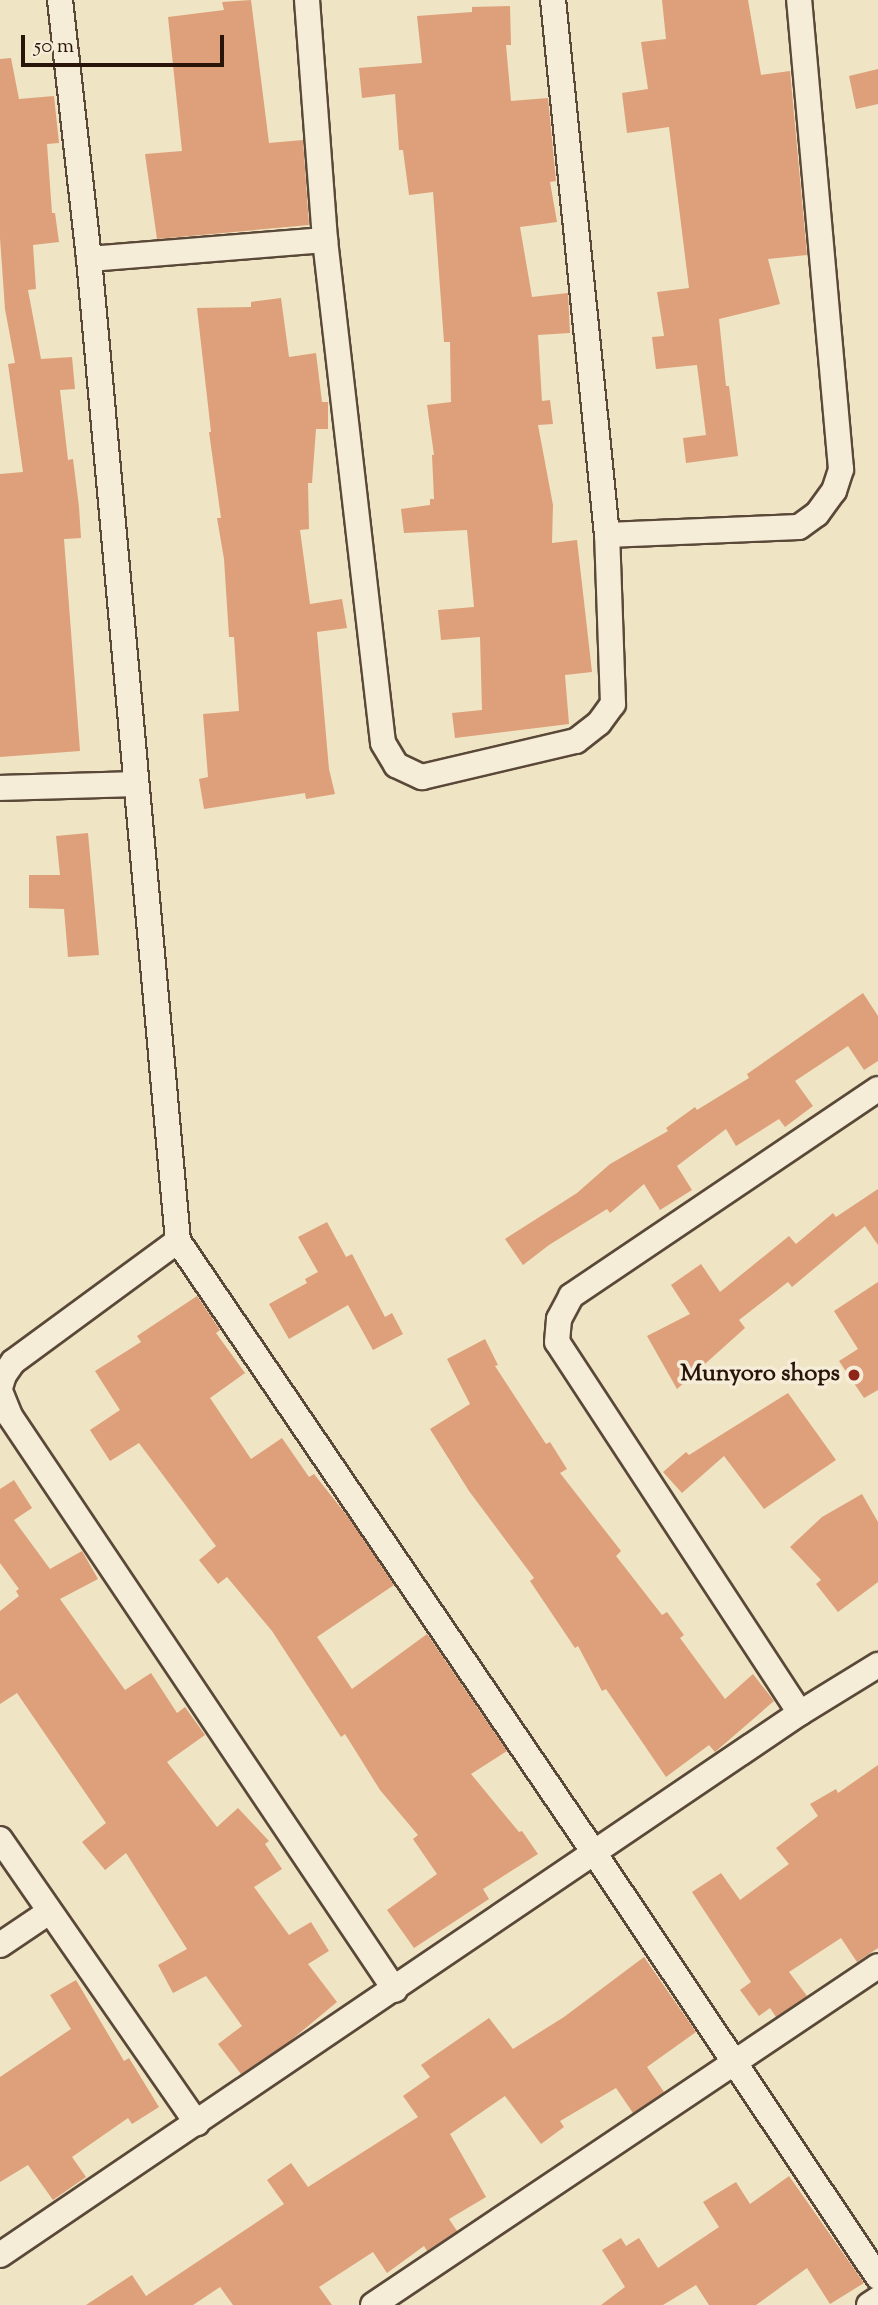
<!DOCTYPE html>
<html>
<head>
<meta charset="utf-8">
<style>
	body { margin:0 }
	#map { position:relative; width:878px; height:2305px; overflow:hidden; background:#efe4c3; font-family:"Sorts Mill Goudy",serif }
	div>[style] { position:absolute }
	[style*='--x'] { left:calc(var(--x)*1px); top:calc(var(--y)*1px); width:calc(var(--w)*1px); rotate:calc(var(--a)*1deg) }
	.building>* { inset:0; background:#dda07b }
	.roads { filter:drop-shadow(2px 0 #5a4838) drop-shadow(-2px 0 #5a4838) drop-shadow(0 2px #5a4838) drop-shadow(0 -2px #5a4838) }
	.minor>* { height:24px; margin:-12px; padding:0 12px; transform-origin:12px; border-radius:12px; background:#f5edd8 }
	.dots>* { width:19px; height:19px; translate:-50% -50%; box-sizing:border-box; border:4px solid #f5edd8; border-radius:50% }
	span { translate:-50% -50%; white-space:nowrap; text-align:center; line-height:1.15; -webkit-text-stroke:7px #f5edd8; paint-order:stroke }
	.poi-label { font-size:24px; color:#291409; font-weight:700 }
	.right { translate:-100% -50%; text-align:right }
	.scale { position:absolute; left:21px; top:35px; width:203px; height:32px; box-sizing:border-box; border:4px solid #291409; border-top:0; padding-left:9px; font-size:21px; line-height:24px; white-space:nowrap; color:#291409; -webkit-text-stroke:5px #f5edd8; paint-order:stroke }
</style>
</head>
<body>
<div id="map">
	<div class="building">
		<div style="clip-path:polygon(251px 0,269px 143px,303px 140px,309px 225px,157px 239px,145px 154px,182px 151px,168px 17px,224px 10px,222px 2px)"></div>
		<div style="clip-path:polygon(662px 0,748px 0,761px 75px,790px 71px,807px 255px,768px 259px,780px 304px,719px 319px,726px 386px,729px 386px,738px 456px,686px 463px,683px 438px,706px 435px,697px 365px,656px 369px,652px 337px,664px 336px,657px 292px,689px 288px,669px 127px,627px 133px,622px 93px,648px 89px,641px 42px,666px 39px)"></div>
		<div style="clip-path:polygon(510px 6px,511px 45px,506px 45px,511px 101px,548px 98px,556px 181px,550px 182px,557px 222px,520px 227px,532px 297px,568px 293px,570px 333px,538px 335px,542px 401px,550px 400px,553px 424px,538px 425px,553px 505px,552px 543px,577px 540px,592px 672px,565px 675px,569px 724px,455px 738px,452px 713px,482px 710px,480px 637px,441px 640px,438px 610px,474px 607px,467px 530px,404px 533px,401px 509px,430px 505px,430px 499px,434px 499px,432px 455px,434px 455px,427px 405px,451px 402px,450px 342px,444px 342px,433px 192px,409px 195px,403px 150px,399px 150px,395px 94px,362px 98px,359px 68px,422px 63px,417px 16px,472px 12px,472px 7px)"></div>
		<div style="clip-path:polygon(11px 58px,19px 99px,54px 96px,59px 143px,47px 144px,52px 213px,55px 213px,59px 242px,33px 245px,36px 289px,28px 290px,41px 359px,72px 357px,75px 389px,60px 390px,68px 460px,73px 459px,79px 507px,81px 538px,64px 539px,80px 751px,0 757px,0 474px,23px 472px,8px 364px,15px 363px,5px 309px,0 238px,0 59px)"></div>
		<div style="clip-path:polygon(878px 69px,878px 104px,856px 109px,849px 76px)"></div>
		<div style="clip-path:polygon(281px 298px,289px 357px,316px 353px,322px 402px,328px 402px,328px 429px,316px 429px,312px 483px,308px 483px,309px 529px,300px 530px,310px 604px,342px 599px,347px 628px,317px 632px,329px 769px,335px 794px,306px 799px,305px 793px,204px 809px,199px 779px,208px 777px,203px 714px,239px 711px,234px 637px,229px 637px,224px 559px,217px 518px,221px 518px,209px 432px,211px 432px,197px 308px,251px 307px,251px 302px)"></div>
		<div style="clip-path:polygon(88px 833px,99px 955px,68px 957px,64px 909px,29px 908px,29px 875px,60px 875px,56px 836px)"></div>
		<div style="clip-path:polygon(863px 993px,878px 1016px,878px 1061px,864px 1070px,848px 1046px,795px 1081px,813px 1106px,785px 1127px,779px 1119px,736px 1146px,726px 1129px,677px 1166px,692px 1190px,660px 1210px,644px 1184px,610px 1213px,607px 1209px,549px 1245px,523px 1265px,505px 1239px,577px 1193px,610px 1164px,668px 1131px,666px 1128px,695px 1107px,697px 1110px,749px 1078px,747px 1074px)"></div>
		<div style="clip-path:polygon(878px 1189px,878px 1245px,865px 1226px,792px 1287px,788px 1282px,739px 1320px,745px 1328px,677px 1389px,647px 1336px,690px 1314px,671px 1285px,701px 1264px,720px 1292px,789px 1236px,796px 1244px,833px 1213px,836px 1217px)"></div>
		<div style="clip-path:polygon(327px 1222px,346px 1257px,352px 1254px,385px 1317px,392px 1313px,403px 1334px,373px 1350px,348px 1305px,289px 1339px,269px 1304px,307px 1283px,305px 1279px,318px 1272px,298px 1237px)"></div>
		<div style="clip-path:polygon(878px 1282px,878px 1390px,864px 1398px,839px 1361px,858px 1349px,834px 1311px)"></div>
		<div style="clip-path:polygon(197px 1296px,220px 1330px,216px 1333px,245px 1373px,210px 1398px,251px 1459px,282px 1438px,309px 1477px,314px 1474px,348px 1517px,394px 1585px,317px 1637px,352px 1689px,427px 1634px,507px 1751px,471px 1774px,519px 1832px,522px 1831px,538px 1854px,483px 1889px,489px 1899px,414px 1948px,387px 1910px,437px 1874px,413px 1839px,418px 1835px,380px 1790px,345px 1734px,341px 1737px,272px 1631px,227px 1577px,218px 1584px,199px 1560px,216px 1546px,139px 1443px,110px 1461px,90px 1430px,120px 1410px,95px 1371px,141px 1342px,137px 1336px)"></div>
		<div style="clip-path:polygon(485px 1339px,498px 1365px,495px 1366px,546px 1444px,550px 1442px,567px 1469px,560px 1473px,621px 1551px,616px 1556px,662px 1615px,667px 1612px,684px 1635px,680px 1638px,725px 1699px,753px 1674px,774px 1701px,715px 1752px,709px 1745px,666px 1777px,606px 1689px,602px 1691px,578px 1646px,575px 1648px,530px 1581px,534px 1578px,469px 1491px,430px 1429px,470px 1404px,447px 1359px)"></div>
		<div style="clip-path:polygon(788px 1393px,836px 1460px,764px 1509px,724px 1456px,682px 1493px,663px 1472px,686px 1452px,689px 1455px)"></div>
		<div style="clip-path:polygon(14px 1480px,32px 1508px,14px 1520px,50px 1569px,82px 1551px,98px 1579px,60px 1599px,125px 1690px,151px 1673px,177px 1713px,185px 1707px,205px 1735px,167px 1762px,217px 1827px,238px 1808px,269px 1841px,265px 1844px,282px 1869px,254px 1887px,289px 1935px,311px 1922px,329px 1951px,308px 1964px,337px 2002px,290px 2041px,241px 2074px,218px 2044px,242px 2026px,206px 1976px,173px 1993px,158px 1965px,187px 1949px,126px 1853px,105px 1870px,82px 1842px,106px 1823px,17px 1693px,0 1704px,0 1611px,19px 1596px,16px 1591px,19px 1589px,0 1563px,0 1489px)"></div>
		<div style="clip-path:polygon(862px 1494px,878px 1522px,878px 1582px,838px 1612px,816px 1584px,821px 1580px,790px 1547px,822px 1517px)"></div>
		<div style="clip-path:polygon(878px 1765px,878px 1948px,857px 1962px,841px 1938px,789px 1972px,807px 1996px,776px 2017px,770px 2008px,759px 2016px,740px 1990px,751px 1982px,692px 1892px,721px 1873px,740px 1900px,789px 1864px,776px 1848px,818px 1816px,810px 1804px,836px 1789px,838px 1793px)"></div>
		<div style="clip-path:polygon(644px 1957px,696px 2032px,647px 2067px,664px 2092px,633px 2113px,616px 2088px,560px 2121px,564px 2127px,541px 2144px,505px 2096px,450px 2134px,486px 2197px,449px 2219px,457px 2231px,427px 2251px,424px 2246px,387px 2273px,373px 2252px,319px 2287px,332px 2305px,233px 2305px,220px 2287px,193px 2305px,86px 2305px,132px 2275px,146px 2296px,284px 2204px,267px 2180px,291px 2163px,308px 2187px,418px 2117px,403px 2096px,430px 2077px,421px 2065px,489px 2018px,513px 2049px,564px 2017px)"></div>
		<div style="clip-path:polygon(76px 1980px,124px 2061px,129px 2058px,159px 2107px,132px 2124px,128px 2118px,72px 2157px,86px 2177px,53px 2200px,28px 2165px,0 2182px,0 2077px,71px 2029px,50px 1995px)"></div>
		<div style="clip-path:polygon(789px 2176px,864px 2283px,830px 2304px,807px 2268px,756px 2305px,709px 2305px,696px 2285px,663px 2305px,601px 2305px,625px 2287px,602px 2250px,621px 2238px,626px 2246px,639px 2238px,658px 2268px,719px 2227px,703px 2202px,736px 2182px,750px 2204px)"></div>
	</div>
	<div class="roads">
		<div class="minor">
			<div style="--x:60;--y:0;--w:261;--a:83.6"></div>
			<div style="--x:89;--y:259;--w:986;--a:84.82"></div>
			<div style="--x:178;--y:1241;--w:741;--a:55.77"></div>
			<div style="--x:595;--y:1854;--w:509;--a:56.22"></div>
			<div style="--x:307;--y:0;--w:241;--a:85.7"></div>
			<div style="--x:325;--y:240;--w:506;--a:83.42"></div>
			<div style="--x:383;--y:743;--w:26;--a:59"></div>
			<div style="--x:396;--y:765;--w:29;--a:25"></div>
			<div style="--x:422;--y:777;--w:158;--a:-13.2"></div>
			<div style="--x:576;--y:741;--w:29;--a:-38"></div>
			<div style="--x:599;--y:723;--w:24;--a:-54"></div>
			<div style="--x:613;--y:704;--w:169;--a:-92"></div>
			<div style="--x:607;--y:535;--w:538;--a:-95.76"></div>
			<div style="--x:89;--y:259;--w:237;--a:-4.6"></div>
			<div style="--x:607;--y:535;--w:192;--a:-2.4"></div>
			<div style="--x:799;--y:527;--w:22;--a:-36"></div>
			<div style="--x:817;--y:514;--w:29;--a:-54"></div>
			<div style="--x:834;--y:491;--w:23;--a:-72"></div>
			<div style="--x:841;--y:469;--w:471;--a:-95.1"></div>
			<div style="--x:0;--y:788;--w:135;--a:-1.7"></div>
			<div style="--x:0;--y:1388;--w:14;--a:-73"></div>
			<div style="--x:4;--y:1375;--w:16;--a:-55"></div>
			<div style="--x:13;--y:1362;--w:205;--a:-36.3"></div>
			<div style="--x:0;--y:1391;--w:27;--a:68"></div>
			<div style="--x:10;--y:1416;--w:691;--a:56.15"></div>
			<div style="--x:800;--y:1713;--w:443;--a:-123.2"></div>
			<div style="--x:557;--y:1342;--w:23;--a:-85"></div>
			<div style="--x:559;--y:1319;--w:26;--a:-62"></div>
			<div style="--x:571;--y:1296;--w:370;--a:-34"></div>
			<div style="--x:0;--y:1839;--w:346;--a:55.3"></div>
			<div style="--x:0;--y:1945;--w:59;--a:-34"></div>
			<div style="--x:0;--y:2255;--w:966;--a:-34.12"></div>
			<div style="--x:800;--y:1713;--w:92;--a:-31.6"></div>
			<div style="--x:373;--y:2305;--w:608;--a:-33.87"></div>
			<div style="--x:869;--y:2305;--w:11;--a:-34"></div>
		</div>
	</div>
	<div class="dots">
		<div style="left:854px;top:1375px;background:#8f2418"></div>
	</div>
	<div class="poi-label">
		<span class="right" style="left:840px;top:1375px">Munyoro shops</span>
	</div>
	<div class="scale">50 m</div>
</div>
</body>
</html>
